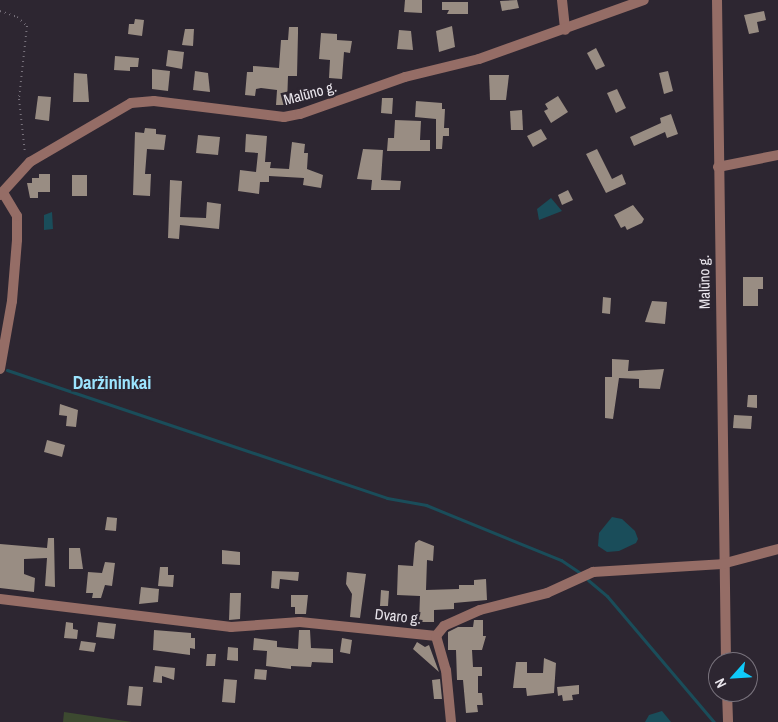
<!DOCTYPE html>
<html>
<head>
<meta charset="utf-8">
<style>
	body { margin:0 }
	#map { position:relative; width:778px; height:722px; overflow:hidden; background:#2d2631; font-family:"Archivo Narrow",sans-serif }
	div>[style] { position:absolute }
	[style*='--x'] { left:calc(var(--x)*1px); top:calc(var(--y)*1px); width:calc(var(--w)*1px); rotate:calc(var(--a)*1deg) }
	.green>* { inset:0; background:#3c4930 }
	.water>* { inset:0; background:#1a4d5a }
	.stream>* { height:3px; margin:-1.5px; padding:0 1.5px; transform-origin:1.5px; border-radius:1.5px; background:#1a4d5a }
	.building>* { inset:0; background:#998d83 }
	.path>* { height:2px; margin-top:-1px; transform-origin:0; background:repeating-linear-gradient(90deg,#77717b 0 1px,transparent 0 5px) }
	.minor>* { height:10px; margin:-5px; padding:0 5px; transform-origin:5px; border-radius:5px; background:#956d66 }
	span { translate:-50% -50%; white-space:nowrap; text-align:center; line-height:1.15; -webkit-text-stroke:5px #2d2631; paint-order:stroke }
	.street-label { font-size:15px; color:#e9e5ec }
	.quarter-label { font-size:18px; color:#9ce4fe; font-weight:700 }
	.north { position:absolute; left:708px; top:652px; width:50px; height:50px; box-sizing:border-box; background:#2d2631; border:1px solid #78727c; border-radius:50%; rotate:244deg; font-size:14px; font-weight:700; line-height:20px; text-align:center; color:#e9e5ec }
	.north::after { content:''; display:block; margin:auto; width:18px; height:22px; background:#0fcafa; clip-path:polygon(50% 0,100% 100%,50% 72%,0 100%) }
</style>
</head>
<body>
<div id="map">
	<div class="green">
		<div style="clip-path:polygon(64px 712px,132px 722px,63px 722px)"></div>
	</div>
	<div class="water">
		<div style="clip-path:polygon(551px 198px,562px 211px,539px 220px,537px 209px)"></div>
		<div style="clip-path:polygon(52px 212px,53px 229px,44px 230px,44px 215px)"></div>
		<div style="clip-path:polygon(612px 517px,622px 519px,635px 531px,638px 539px,636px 543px,619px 551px,607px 552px,598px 546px,599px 533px)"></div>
		<div style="clip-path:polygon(662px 711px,671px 722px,645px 722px,649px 715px)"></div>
	</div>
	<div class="stream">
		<div style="--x:7;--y:370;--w:401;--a:18.6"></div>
		<div style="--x:387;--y:498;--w:40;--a:10"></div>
		<div style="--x:426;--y:505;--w:146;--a:22.2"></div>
		<div style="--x:561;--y:560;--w:22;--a:34"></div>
		<div style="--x:588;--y:580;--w:25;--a:40"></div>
		<div style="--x:607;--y:596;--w:165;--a:49.7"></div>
	</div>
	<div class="building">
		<div style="clip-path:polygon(405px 0,422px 0,422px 13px,404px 12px)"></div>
		<div style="clip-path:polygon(517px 0,519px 8px,502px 11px,500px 1px)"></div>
		<div style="clip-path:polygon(442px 2px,468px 2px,468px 14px,447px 14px,449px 10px,442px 10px)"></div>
		<div style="clip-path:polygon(764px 11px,766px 20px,757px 22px,759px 32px,749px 34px,744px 15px)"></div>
		<div style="clip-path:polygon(135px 19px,144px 20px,142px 36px,128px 34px,129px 24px,134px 24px)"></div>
		<div style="clip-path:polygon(452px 26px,455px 47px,439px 52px,436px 31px)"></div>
		<div style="clip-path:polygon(289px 27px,298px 27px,298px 33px,297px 76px,288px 76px,287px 105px,276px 105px,277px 90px,261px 88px,256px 89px,255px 96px,245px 95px,247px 72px,253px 72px,253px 66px,279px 68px,281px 40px,288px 40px)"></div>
		<div style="clip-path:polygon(185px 29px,194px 29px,193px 46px,182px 45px)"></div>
		<div style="clip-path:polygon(399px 30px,411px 31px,413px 50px,397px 49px)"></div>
		<div style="clip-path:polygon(321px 33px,337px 34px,337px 40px,352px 41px,350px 53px,344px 52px,342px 79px,329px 78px,330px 60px,319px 59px)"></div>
		<div style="clip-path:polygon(596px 48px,605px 66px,596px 70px,587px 53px)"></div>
		<div style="clip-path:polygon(168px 50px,184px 52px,182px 69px,166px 66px)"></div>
		<div style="clip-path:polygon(115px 56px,139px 58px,138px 67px,130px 67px,130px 71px,114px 70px)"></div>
		<div style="clip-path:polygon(152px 69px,170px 71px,168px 91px,152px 89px)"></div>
		<div style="clip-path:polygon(195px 71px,208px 73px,210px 92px,193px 90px)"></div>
		<div style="clip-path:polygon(668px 71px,673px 91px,664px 94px,659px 73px)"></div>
		<div style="clip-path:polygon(74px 73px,87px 74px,89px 102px,73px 102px)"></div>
		<div style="clip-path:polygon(489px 75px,509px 75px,506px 100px,490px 100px)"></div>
		<div style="clip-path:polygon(617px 89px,626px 108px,616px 113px,607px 93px)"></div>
		<div style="clip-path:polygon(38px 96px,51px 97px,49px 121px,35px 119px)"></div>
		<div style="clip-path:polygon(558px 96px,568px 112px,551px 123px,544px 111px,548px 109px,545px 104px)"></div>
		<div style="clip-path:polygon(382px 98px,393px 98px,392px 114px,381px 113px)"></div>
		<div style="clip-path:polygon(416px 101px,442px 103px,442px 109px,445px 109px,444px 128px,449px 128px,449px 136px,443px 136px,442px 149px,436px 149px,436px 119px,415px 117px)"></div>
		<div style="clip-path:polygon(522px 110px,523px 130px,511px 130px,510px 111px)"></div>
		<div style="clip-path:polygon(671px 114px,678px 134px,667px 138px,665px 132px,634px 146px,630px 137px,661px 123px,660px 118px)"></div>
		<div style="clip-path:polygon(395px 120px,421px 121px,420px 140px,430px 140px,430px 151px,387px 151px,388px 138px,394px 138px)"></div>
		<div style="clip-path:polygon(145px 128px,156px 129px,156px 134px,166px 135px,164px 150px,147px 149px,145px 174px,151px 174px,150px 196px,133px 195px,135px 132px,144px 133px)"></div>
		<div style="clip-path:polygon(541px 129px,547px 139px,533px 147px,527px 136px)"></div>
		<div style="clip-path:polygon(246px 134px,267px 136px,265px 162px,271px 162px,270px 168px,289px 169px,292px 142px,305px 144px,304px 153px,308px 153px,307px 169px,323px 175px,321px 188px,303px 185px,304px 178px,269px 176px,269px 182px,260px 182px,259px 194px,238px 191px,240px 170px,256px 172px,258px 153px,245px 152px)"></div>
		<div style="clip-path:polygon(198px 135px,220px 137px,218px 155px,196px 153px)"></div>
		<div style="clip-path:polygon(363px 149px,383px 150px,381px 180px,401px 181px,400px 190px,371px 190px,372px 180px,357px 179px)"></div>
		<div style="clip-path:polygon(597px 149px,612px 179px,622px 174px,626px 184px,606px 193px,586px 154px)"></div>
		<div style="clip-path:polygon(39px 174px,50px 174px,50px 192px,38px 192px,38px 198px,30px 198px,27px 183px,32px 183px,32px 178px,39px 178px)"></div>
		<div style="clip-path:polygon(72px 175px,87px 175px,87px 196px,72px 196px)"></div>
		<div style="clip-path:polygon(170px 180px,182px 181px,180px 217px,206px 218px,207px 202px,221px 204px,219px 229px,180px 225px,179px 239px,168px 238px)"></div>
		<div style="clip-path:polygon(568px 190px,573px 200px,562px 205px,558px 195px)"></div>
		<div style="clip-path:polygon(633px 205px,644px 219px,642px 223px,627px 230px,625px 226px,621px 228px,614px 215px)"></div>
		<div style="clip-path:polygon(743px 277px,763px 277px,763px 289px,758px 289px,758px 306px,743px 306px)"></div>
		<div style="clip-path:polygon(603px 297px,611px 298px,610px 314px,602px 313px)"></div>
		<div style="clip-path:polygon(652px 301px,667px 302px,665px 324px,645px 322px)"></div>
		<div style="clip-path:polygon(612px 359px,629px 360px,628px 371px,664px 369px,660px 389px,639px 388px,639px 379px,619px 378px,613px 419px,605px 418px,605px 377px,612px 377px)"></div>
		<div style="clip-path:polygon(748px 395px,757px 395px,757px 408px,747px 407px)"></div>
		<div style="clip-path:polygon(60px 404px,78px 410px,76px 427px,66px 426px,67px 416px,59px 415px)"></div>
		<div style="clip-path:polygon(734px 415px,752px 416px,751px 429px,733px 428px)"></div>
		<div style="clip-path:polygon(47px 440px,65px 445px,62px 457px,44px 452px)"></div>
		<div style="clip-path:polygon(107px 517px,117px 518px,116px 531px,105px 530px)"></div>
		<div style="clip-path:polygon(48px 538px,54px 538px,55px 587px,45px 586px,47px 558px,24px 559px,24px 574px,35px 578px,34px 592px,0 588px,0 544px,47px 548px)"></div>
		<div style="clip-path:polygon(419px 540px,434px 546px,433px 561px,427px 560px,426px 590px,459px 589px,459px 585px,474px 585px,474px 580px,486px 579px,487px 600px,454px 603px,454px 609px,434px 610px,434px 622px,419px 622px,420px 596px,397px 595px,398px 565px,413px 566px,415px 543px)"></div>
		<div style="clip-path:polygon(69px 548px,80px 548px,83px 569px,69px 569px)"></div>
		<div style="clip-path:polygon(222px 550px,240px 552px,240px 565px,222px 564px)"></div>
		<div style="clip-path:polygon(105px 562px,115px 563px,112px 586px,105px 585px,101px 598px,92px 598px,93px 593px,86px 593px,88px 572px,102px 573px)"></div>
		<div style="clip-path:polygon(160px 567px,168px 567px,168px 575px,174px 575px,173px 587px,158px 586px)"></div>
		<div style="clip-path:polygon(272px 571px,299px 572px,298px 581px,280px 579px,279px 589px,271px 588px)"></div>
		<div style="clip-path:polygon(347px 572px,366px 574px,360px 618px,350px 617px,352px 594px,346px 584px)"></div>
		<div style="clip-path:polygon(141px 587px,159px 589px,158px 602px,139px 604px)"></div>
		<div style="clip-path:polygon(381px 590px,389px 591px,388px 606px,380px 606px)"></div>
		<div style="clip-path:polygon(230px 593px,241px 593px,240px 619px,229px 620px)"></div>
		<div style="clip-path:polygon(291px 595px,308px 595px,306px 614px,295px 614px,295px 607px,291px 607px)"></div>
		<div style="clip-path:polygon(474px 620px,483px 620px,483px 636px,486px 636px,482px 650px,472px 650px,473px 667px,482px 667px,482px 676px,478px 676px,478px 693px,482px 693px,483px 705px,477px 705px,478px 712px,466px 713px,463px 680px,457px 680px,456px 650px,448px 650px,448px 632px,458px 627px,473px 627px)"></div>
		<div style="clip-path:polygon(66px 622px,73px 623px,73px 629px,78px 630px,77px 639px,64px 638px)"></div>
		<div style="clip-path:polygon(98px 622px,116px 624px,114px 639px,96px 637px)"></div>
		<div style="clip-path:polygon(154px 630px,191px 633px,191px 638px,195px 638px,195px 649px,190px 648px,190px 655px,153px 650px)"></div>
		<div style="clip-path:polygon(299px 630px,310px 630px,311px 648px,333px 649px,333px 663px,312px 662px,311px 667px,291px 666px,291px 669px,266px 666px,267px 651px,253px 650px,254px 638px,277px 641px,277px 647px,298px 649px)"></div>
		<div style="clip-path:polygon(342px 638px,352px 640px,350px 654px,340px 652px)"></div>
		<div style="clip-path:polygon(81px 641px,96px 643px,94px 652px,79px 650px)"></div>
		<div style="clip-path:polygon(417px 642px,425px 647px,429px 645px,439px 672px,413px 649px)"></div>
		<div style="clip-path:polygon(228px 647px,238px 648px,238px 661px,227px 660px)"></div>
		<div style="clip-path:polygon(207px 654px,216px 654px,215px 666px,206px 666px)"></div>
		<div style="clip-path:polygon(544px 658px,556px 663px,554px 693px,527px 696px,526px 688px,513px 688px,516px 662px,527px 662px,527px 673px,543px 673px)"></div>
		<div style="clip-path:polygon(155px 666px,175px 668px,174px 680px,162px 676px,162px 683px,153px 682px)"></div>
		<div style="clip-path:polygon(255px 669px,267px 670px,266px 680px,254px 679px)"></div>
		<div style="clip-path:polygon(224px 679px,237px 680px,235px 703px,222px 702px)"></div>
		<div style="clip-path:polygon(440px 679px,442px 699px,434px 699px,432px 680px)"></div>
		<div style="clip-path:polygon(579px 685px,579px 694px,572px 695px,573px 700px,563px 701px,562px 695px,558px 696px,557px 687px)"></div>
		<div style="clip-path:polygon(129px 686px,143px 687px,141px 706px,127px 705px)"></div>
	</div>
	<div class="path">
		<div style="--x:0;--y:11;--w:18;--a:19"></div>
		<div style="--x:17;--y:17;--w:13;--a:42"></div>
		<div style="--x:27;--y:26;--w:73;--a:96.3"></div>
		<div style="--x:19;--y:99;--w:54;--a:83.7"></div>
	</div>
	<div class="minor">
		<div style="--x:562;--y:0;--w:30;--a:84"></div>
		<div style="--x:717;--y:0;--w:662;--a:89.22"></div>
		<div style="--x:718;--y:167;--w:61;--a:-11.3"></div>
		<div style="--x:0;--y:195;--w:45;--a:-47.7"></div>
		<div style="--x:30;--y:162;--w:117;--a:-30.3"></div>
		<div style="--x:131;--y:103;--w:23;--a:-5"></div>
		<div style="--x:154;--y:101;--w:131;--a:7"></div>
		<div style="--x:284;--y:117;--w:16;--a:-11"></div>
		<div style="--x:300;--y:114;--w:111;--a:-19.4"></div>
		<div style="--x:405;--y:77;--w:76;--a:-13.7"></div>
		<div style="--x:479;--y:59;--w:175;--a:-19.7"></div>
		<div style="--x:0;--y:369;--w:69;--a:-80"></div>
		<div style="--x:12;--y:301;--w:61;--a:-85.3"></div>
		<div style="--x:17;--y:240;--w:24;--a:-90"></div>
		<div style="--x:17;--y:216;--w:27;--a:-121"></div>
		<div style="--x:0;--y:599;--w:233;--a:6.9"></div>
		<div style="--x:231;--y:627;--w:69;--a:-4.1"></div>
		<div style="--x:300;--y:622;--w:137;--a:5.9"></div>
		<div style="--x:436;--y:636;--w:13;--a:-51"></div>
		<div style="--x:444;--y:626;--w:39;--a:-24"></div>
		<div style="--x:480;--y:610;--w:69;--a:-14.2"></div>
		<div style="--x:547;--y:593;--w:51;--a:-24.5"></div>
		<div style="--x:593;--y:572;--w:129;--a:-3.5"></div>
		<div style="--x:722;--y:564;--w:58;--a:-15"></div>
		<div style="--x:436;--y:636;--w:35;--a:74"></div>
		<div style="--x:446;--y:670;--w:52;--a:84.5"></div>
		<div style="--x:727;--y:692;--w:30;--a:88"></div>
	</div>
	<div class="street-label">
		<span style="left:310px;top:93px;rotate:-15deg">Malūno g.</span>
		<span style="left:704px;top:282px;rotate:-91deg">Malūno g.</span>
		<span style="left:398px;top:616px;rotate:6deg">Dvaro g.</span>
	</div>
	<div class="quarter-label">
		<span style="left:112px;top:383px">Daržininkai</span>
	</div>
	<div class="north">N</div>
</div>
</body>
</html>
